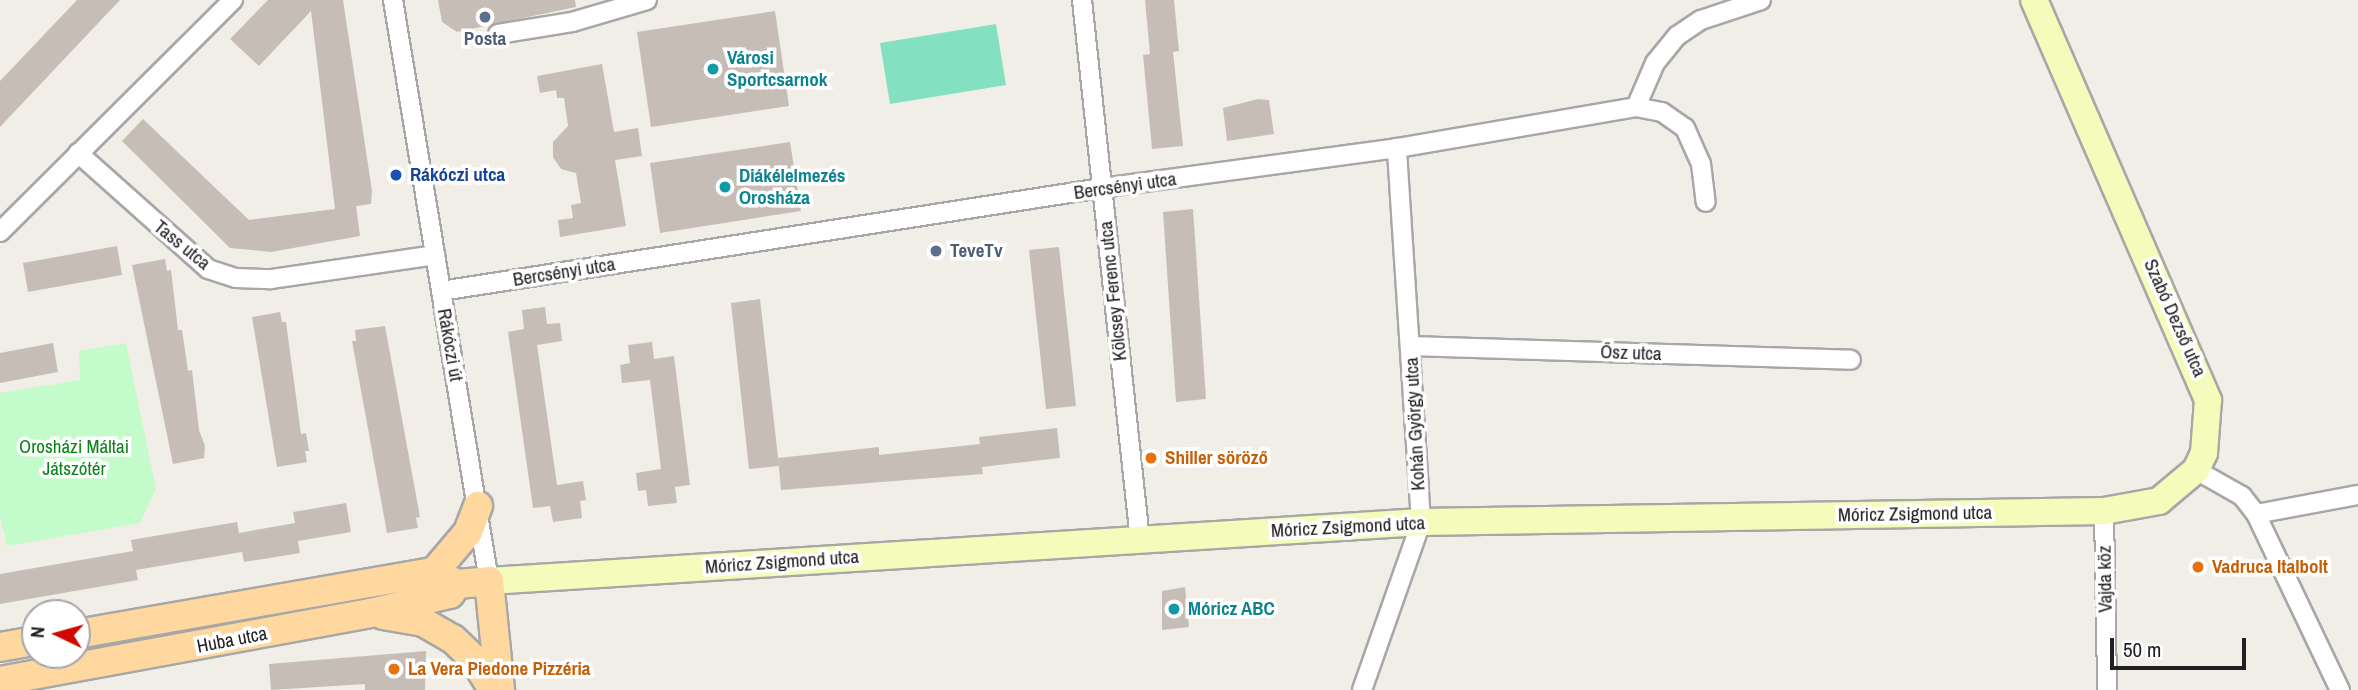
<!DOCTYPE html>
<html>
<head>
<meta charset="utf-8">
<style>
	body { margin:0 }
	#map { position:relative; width:2358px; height:690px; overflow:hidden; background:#f1eee7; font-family:"Archivo Narrow",sans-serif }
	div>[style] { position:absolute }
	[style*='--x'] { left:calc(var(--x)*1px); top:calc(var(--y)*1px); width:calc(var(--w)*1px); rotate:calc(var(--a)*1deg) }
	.park>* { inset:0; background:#c4fbca }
	.pitch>* { inset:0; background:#83e1c1 }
	.building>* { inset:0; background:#c6beb6 }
	.roads { filter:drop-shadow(2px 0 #a7a7a7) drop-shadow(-2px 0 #a7a7a7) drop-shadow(0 2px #a7a7a7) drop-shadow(0 -2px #a7a7a7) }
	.street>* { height:18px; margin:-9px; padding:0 9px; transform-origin:9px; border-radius:9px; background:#fff }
	.secondary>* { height:26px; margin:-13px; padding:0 13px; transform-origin:13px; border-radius:13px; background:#f5fbba }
	.primary>* { height:28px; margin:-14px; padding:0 14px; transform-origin:14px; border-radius:14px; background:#fed89f }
	.dots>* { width:19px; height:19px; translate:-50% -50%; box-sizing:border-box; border:4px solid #fff; border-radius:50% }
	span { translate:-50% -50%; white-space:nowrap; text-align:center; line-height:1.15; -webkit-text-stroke:7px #fff; paint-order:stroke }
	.service-label { font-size:19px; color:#4e5e75; font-weight:700 }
	.left { translate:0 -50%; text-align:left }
	.culture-label { font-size:19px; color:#0d838f; font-weight:700 }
	.transit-label { font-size:19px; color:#164399; font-weight:700 }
	.street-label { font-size:19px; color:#202020 }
	.park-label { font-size:19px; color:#098318 }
	.food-label { font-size:19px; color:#c56008; font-weight:700 }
	.north { position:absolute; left:21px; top:599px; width:70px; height:70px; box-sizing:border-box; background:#fff; border:2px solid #a6a6a6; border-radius:50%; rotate:275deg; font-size:19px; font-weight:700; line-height:28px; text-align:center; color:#202020 }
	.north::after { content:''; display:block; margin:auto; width:24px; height:32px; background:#d00800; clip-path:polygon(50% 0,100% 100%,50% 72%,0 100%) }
	.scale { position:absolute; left:2110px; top:638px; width:136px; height:32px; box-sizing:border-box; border:4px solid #202020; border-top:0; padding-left:9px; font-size:21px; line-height:24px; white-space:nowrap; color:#202020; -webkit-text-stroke:5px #fff; paint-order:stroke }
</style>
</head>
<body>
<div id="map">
	<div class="park">
		<div style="clip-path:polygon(126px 343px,156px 489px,140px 523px,7px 546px,0 516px,0 393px,80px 380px,79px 351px)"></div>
	</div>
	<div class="pitch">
		<div style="clip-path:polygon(996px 24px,1006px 85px,890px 104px,880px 43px)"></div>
	</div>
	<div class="building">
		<div style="clip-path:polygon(77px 0,120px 0,0 127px,0 81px)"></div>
		<div style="clip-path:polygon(268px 0,343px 0,372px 191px,371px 204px,356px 206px,360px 236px,271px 252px,230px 248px,122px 141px,143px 119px,249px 220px,335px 209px,311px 11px,259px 66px,230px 39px)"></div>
		<div style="clip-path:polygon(438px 0,575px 0,576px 7px,457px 32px,442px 22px)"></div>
		<div style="clip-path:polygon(1145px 0,1174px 0,1179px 51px,1173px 52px,1183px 146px,1152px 149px,1143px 55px,1150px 54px)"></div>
		<div style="clip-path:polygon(775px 11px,789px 106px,651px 127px,637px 32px)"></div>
		<div style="clip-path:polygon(602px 64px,614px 132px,638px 128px,642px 156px,615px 160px,626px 226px,560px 237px,558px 220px,573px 218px,571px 205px,581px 203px,576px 173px,561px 169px,553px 157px,553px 142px,568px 126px,564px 98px,557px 98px,556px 90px,540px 93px,537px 76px)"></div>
		<div style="clip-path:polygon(1258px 99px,1269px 100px,1274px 134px,1227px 141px,1223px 108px)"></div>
		<div style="clip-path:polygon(790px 142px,801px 211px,660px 233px,650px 163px)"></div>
		<div style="clip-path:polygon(1193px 209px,1206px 399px,1176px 402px,1163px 212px)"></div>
		<div style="clip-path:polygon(117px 246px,122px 275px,28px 292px,23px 263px)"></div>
		<div style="clip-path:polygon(1059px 247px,1076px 406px,1046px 409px,1029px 250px)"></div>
		<div style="clip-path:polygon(165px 259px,167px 271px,171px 270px,178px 330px,182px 330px,188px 371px,192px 370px,199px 430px,205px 446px,204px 458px,173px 464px,132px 265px)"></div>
		<div style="clip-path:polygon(760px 299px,779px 466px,749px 469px,731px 303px)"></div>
		<div style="clip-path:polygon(545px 307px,547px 324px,560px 323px,562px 341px,537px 345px,557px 485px,583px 481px,586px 500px,580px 501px,582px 518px,553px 522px,550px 506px,533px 508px,508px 332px,524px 329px,522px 310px)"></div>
		<div style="clip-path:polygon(280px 312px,282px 322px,286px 322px,301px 434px,306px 433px,309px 451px,305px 451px,307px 462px,277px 467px,252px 317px)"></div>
		<div style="clip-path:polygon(385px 326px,420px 517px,416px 518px,418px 528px,387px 533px,352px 341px,356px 341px,355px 330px)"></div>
		<div style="clip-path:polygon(652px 342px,654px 359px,674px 356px,690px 485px,675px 487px,677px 503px,648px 506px,646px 490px,638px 491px,636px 473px,661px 469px,650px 380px,622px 383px,620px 365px,630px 363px,628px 345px)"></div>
		<div style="clip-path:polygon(53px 343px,58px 372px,0 383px,0 353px)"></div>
		<div style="clip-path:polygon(1057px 428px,1060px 458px,982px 467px,983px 474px,781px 490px,778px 458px,879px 447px,879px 455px,980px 444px,979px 437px)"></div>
		<div style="clip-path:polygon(346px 503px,351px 532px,298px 541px,300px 553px,244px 562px,242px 552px,136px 570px,138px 580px,0 604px,0 574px,133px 551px,131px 540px,237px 522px,239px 533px,295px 523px,293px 512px)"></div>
		<div style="clip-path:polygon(1185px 587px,1189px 627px,1162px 630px,1162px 591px)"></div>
		<div style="clip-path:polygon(426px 651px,425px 690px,365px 690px,365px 684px,271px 690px,269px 664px)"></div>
	</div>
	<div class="roads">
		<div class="street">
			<div style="--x:393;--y:0;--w:589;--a:80.62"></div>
			<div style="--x:1082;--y:0;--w:543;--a:83.87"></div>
			<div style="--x:498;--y:34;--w:75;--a:-9.2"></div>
			<div style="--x:572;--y:22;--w:78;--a:-16.3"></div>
			<div style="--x:1636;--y:107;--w:26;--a:11"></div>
			<div style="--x:1662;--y:112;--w:28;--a:35"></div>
			<div style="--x:1685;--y:128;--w:39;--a:66"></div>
			<div style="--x:1701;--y:164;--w:38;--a:83"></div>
			<div style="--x:78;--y:153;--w:174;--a:41.7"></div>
			<div style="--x:208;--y:269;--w:29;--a:18"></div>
			<div style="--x:236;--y:278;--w:35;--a:2"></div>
			<div style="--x:271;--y:279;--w:166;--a:-8.3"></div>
			<div style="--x:0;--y:232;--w:329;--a:-44.9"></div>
			<div style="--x:441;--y:291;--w:669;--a:-8.86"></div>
			<div style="--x:1102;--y:188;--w:298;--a:-7.7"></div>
			<div style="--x:1397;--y:148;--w:242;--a:-9.7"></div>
			<div style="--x:1636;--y:107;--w:48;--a:-66.6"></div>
			<div style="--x:1655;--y:63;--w:35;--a:-51"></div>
			<div style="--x:1677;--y:36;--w:29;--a:-34"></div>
			<div style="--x:1701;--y:20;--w:63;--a:-18.4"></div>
			<div style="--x:1411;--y:346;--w:440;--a:1.8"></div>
			<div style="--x:2196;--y:470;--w:53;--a:29.5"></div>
			<div style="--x:2242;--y:496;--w:23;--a:52"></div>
			<div style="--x:2256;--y:514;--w:195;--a:64.5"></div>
			<div style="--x:2104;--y:511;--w:179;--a:89"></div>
			<div style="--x:2256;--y:514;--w:104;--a:-10.6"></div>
			<div style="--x:1362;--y:690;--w:178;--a:-70.6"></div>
			<div style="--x:1421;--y:522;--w:375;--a:-93.7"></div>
		</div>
		<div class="secondary">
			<div style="--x:489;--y:581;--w:934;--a:-3.62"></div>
			<div style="--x:1421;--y:522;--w:683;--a:-0.92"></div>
			<div style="--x:2104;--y:511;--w:56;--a:-10.3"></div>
			<div style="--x:2159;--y:501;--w:48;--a:-40"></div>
			<div style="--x:2196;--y:470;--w:19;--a:-65"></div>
			<div style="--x:2204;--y:453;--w:53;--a:-85.7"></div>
			<div style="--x:2208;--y:400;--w:436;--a:-113.5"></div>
		</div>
		<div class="primary">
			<div style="--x:434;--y:572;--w:52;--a:-49.6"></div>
			<div style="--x:468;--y:532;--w:28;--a:-69"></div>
			<div style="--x:383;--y:615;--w:41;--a:9.9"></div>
			<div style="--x:423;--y:622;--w:34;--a:30"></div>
			<div style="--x:453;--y:639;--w:29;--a:44"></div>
			<div style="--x:474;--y:659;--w:36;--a:58"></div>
			<div style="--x:77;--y:634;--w:362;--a:-9.9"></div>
			<div style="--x:434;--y:572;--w:26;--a:28"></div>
			<div style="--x:457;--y:584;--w:32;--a:-5"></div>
			<div style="--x:489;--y:581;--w:110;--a:84.2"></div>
			<div style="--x:0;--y:647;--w:36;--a:-10"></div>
			<div style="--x:0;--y:681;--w:376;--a:-10.4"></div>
			<div style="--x:370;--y:613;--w:82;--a:-13.4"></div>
			<div style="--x:450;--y:594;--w:12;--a:-55"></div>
		</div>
	</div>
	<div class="dots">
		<div style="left:485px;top:17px;background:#5c6f8a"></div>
		<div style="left:713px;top:69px;background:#0f9aa8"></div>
		<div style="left:396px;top:175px;background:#1a4fb4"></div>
		<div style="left:725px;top:187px;background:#0f9aa8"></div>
		<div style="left:936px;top:251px;background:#5c6f8a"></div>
		<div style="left:1151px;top:458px;background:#e8710a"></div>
		<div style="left:2198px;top:567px;background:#e8710a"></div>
		<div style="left:1174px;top:609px;background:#0f9aa8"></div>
		<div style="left:394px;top:669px;background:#e8710a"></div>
	</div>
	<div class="service-label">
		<span style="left:485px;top:39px">Posta</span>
		<span class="left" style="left:950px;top:251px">TeveTv</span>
	</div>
	<div class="culture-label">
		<span class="left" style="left:727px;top:69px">Városi<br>Sportcsarnok</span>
		<span class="left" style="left:739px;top:187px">Diákélelmezés<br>Orosháza</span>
		<span class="left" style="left:1188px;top:609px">Móricz ABC</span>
	</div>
	<div class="transit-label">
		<span class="left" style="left:410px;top:175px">Rákóczi utca</span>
	</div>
	<div class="street-label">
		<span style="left:1125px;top:186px;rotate:-8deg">Bercsényi utca</span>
		<span style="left:182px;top:245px;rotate:39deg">Tass utca</span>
		<span style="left:564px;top:272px;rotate:-9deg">Bercsényi utca</span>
		<span style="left:1113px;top:291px;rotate:-96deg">Kölcsey Ferenc utca</span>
		<span style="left:2175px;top:318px;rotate:66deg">Szabó Dezső utca</span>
		<span style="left:450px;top:345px;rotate:80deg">Rákóczi út</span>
		<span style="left:1631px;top:353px;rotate:2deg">Ősz utca</span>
		<span style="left:1415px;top:424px;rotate:-93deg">Kohán György utca</span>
		<span style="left:1915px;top:514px;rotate:-1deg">Móricz Zsigmond utca</span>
		<span style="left:1348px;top:527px;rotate:-3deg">Móricz Zsigmond utca</span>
		<span style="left:782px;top:562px;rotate:-4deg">Móricz Zsigmond utca</span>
		<span style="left:2105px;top:579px;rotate:-91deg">Vajda köz</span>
		<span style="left:232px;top:640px;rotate:-11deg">Huba utca</span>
	</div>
	<div class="park-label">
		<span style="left:74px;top:458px">Orosházi Máltai<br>Játszótér</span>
	</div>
	<div class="food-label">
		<span class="left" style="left:1165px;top:458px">Shiller söröző</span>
		<span class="left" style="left:2212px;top:567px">Vadruca Italbolt</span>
		<span class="left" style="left:408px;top:669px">La Vera Piedone Pizzéria</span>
	</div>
	<div class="north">N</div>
	<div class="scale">50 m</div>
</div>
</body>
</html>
